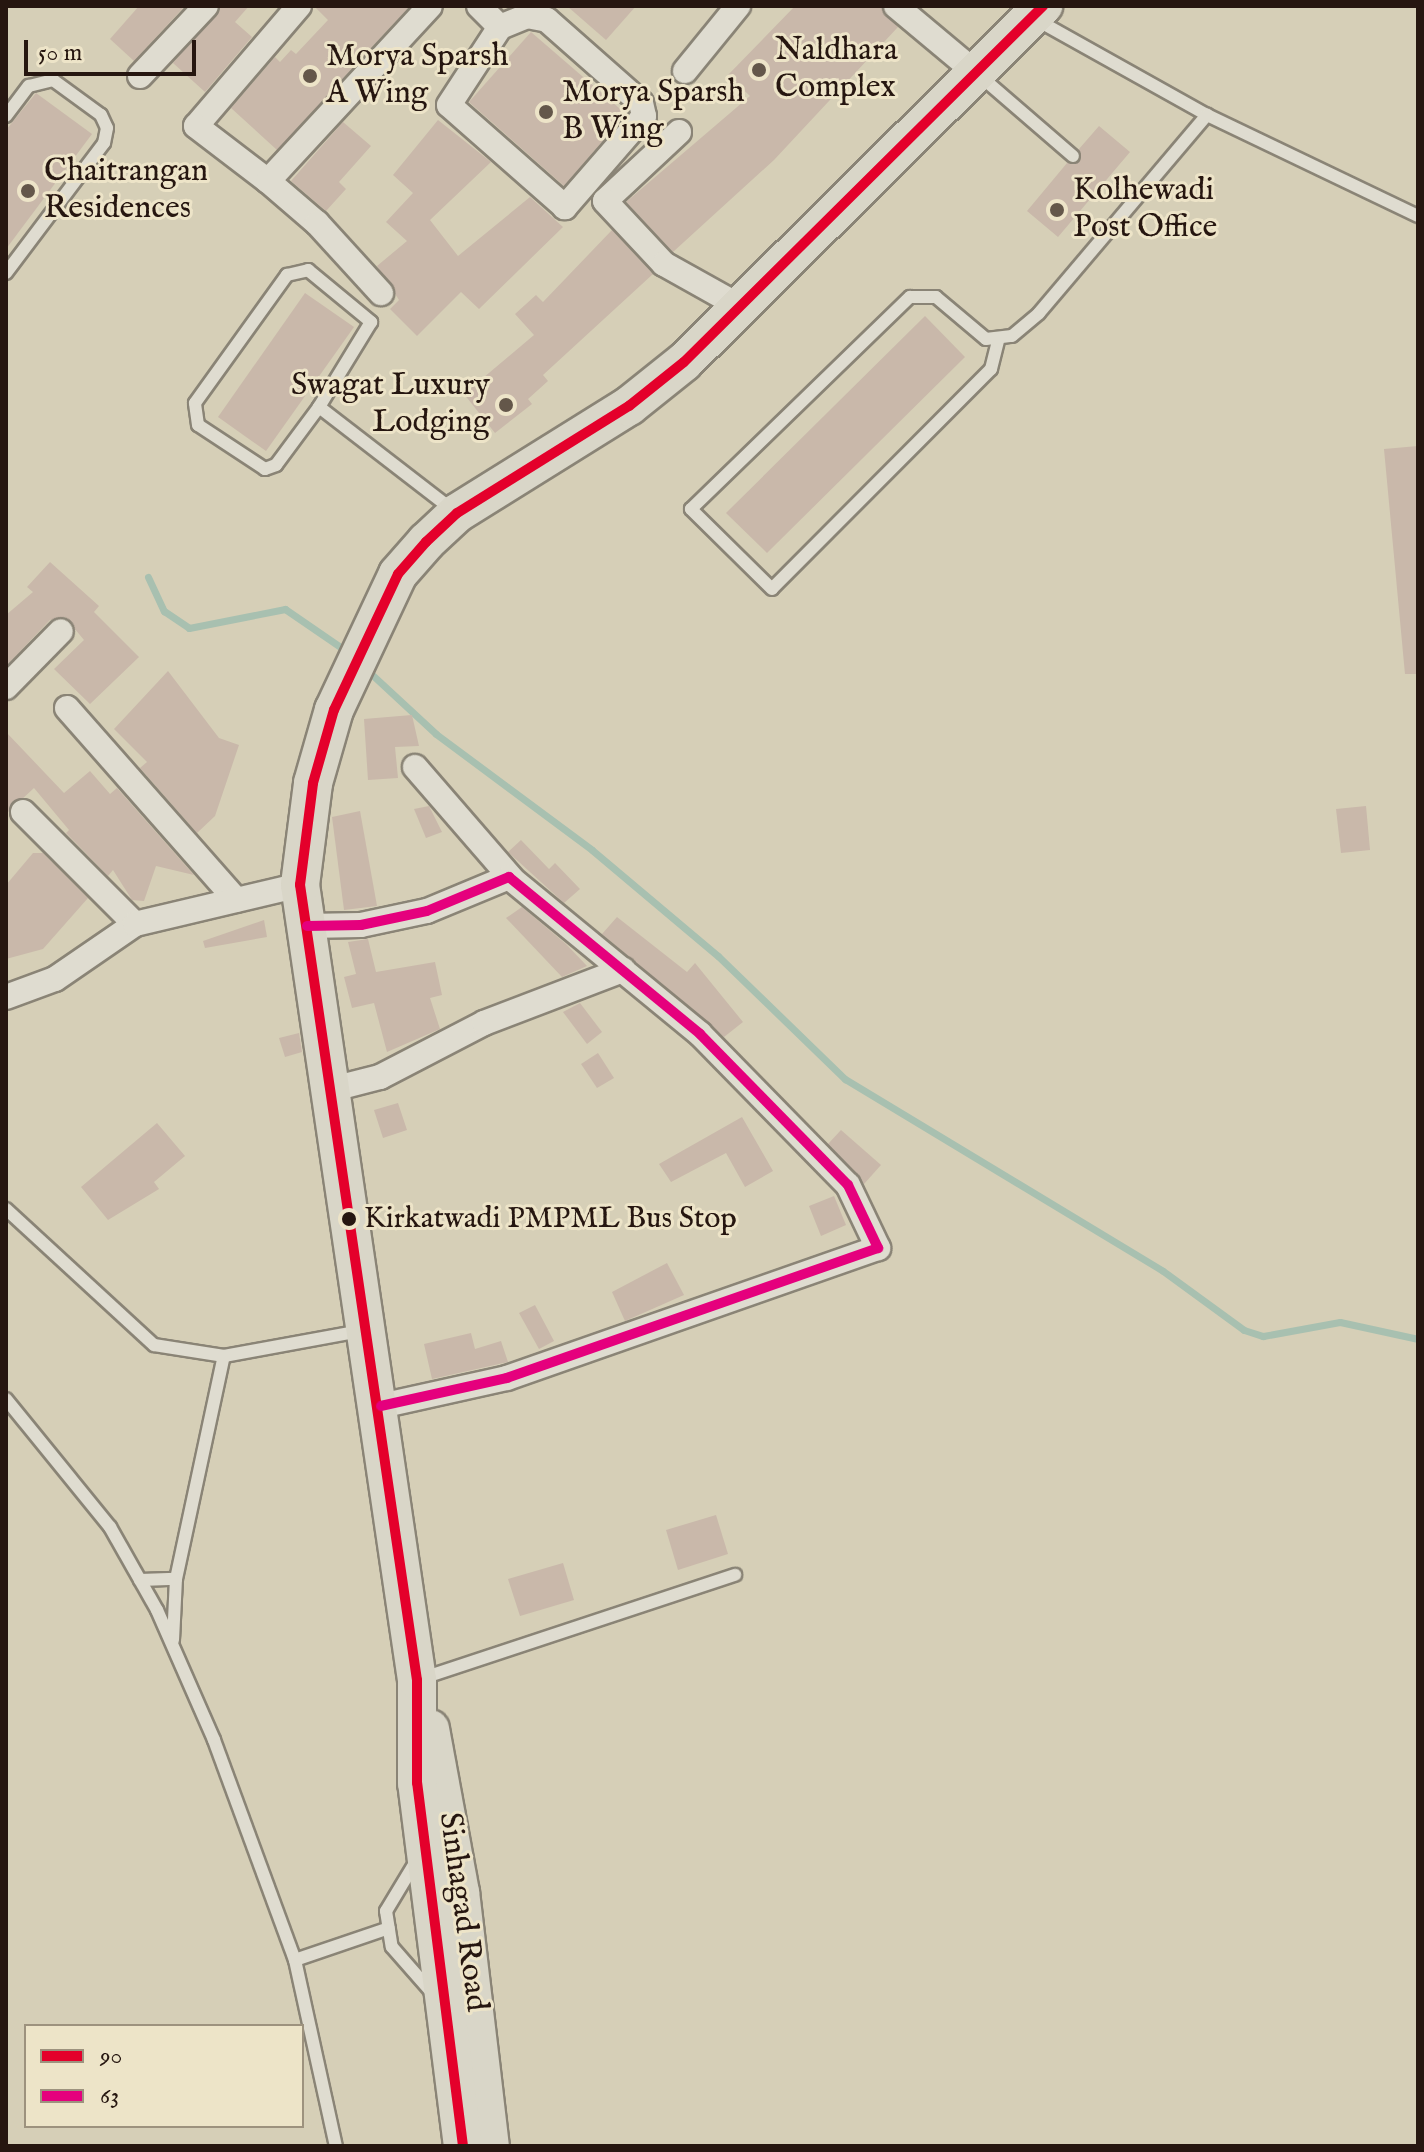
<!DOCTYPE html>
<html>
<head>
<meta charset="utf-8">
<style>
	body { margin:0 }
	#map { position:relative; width:1424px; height:2152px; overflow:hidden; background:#d6cfb7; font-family:"IM FELL English",serif }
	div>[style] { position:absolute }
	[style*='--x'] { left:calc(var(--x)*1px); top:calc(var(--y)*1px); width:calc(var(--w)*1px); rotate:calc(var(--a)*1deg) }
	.stream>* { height:7px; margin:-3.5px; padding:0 3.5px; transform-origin:3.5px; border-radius:3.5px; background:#a8c0b0 }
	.building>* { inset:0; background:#c9b8aa }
	.roads { filter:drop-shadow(2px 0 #8a8476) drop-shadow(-2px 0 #8a8476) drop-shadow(0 2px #8a8476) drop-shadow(0 -2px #8a8476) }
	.service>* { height:12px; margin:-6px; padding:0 6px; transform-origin:6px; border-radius:6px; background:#dfdcd0 }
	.minor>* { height:24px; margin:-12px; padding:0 12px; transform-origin:12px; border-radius:12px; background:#dfdcd0 }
	.primary>* { height:38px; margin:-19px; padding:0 19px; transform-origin:19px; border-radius:19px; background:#d9d6c8 }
	.bus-1>* { height:10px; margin:-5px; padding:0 5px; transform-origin:5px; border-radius:5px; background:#e4002b }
	.bus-2>* { height:10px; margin:-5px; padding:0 5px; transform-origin:5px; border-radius:5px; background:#e5007d }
	.dots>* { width:22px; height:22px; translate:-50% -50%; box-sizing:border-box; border:4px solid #ede4c8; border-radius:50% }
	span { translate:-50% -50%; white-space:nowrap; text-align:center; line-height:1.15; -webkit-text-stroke:6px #ede4c8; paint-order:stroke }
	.bus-label { font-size:30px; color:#261610 }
	.left { translate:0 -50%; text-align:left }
	.poi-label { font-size:32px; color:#261610 }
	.right { translate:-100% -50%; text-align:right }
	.street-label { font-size:32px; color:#261610 }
	.frame { position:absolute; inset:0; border:8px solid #261610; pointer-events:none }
	.legend { position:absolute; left:24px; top:2024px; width:280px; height:104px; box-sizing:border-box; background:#ede4c8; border:2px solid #9d927e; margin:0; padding:10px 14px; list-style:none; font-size:24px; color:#261610 }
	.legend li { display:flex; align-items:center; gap:16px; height:40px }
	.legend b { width:40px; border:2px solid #9d927e }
	.scale { position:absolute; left:24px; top:40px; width:172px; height:36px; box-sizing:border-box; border:4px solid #261610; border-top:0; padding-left:10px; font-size:24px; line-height:28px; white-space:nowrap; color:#261610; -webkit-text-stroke:6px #ede4c8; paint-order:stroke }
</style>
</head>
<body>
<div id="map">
	<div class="stream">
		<div style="--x:148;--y:577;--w:38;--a:65"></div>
		<div style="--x:164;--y:611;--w:30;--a:34"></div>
		<div style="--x:189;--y:628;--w:98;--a:-11.2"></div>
		<div style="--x:285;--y:609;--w:78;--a:34.5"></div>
		<div style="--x:367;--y:670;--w:94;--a:42.8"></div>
		<div style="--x:436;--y:734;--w:194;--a:36.6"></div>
		<div style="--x:592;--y:850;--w:165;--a:40.1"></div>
		<div style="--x:718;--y:956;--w:177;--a:44.1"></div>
		<div style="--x:845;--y:1079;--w:371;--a:31.1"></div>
		<div style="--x:1163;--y:1271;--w:100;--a:36.1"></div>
		<div style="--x:1244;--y:1330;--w:20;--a:18"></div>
		<div style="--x:1263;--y:1336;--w:78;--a:-10.3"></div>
		<div style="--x:1340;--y:1322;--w:80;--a:12.3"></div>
	</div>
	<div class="building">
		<div style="clip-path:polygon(139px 6px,185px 6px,134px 61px,110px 39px)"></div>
		<div style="clip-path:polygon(221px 6px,249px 6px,235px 22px,252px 37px,205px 92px,173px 63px)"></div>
		<div style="clip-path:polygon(314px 6px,410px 6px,277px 150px,231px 108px,275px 57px,280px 62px,291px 50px,296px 54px,328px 20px)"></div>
		<div style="clip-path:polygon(567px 6px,636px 6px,606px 40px)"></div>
		<div style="clip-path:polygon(795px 6px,881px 6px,898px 27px,774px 160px,673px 252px,626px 202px,750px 96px,728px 75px)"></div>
		<div style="clip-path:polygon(531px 32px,626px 114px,564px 186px,469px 102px)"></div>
		<div style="clip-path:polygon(36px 93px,92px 134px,6px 249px,6px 130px)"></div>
		<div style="clip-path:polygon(438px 120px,491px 162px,430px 220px,458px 256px,530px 197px,563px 227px,479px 309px,461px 292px,417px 336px,390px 309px,399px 300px,377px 266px,407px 241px,386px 222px,413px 193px,393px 175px)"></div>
		<div style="clip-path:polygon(343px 122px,371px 146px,339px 182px,346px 189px,326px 211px,291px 181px)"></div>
		<div style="clip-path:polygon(1099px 126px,1130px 152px,1058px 237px,1027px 211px,1067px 163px,1079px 162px,1079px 149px)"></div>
		<div style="clip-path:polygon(612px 230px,653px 274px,543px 375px,548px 381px,528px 399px,532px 404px,495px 433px,464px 394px,534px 335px,515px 314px,536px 295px,543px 302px)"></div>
		<div style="clip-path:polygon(305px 293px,354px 327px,266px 451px,218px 417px)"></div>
		<div style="clip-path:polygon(925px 316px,965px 357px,767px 553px,726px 513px)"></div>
		<div style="clip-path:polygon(1418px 446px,1418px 674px,1405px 674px,1384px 449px)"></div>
		<div style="clip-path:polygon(50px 562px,99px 606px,94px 612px,139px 657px,90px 704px,54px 669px,84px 640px,65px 617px,50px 620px,6px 666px,6px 615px,33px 592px,27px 587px)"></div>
		<div style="clip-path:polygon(168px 671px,219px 738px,239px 745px,215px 816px,197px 833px,140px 768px,147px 762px,114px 729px)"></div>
		<div style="clip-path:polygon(412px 715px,419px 746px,395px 747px,398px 778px,368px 780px,364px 719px)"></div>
		<div style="clip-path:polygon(6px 732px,64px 793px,90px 771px,110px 794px,117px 788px,194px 875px,156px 866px,144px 901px,132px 900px,113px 870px,108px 876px,66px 833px,69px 830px,34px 788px,6px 814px)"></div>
		<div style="clip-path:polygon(429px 806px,442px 832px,426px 838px,414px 809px)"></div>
		<div style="clip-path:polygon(1366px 806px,1370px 850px,1341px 853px,1336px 809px)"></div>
		<div style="clip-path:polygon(360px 811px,377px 906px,344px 910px,332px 817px)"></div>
		<div style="clip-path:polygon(521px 840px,549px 869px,555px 863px,580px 889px,564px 903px,508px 852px)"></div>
		<div style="clip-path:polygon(33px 853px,43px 853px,88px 898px,43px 949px,6px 959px,6px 885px)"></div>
		<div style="clip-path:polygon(522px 907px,566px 944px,587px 966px,562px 977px,506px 918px)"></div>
		<div style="clip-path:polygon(617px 917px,687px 972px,695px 963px,743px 1022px,724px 1037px,602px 934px)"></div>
		<div style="clip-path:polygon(264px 920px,267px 937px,205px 948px,203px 941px)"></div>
		<div style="clip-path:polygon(368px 939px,376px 972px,435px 962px,442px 995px,430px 998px,440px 1029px,387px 1052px,374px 1003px,352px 1008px,344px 977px,356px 974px,348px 942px)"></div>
		<div style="clip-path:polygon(580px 1003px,602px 1032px,587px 1044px,563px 1012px)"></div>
		<div style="clip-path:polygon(299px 1033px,302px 1052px,285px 1057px,279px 1038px)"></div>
		<div style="clip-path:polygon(598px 1053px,614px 1078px,597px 1088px,581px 1064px)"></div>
		<div style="clip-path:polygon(398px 1103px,407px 1130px,383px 1138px,374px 1110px)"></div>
		<div style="clip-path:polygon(742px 1117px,773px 1171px,745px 1187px,726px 1153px,671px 1182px,659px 1164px)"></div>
		<div style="clip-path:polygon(157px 1123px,185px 1156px,154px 1182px,159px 1189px,108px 1220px,81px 1187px)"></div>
		<div style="clip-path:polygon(841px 1130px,881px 1165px,864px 1184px,828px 1144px)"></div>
		<div style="clip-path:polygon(834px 1196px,846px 1225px,821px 1236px,809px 1206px)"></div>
		<div style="clip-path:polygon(667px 1263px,684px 1295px,625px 1321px,612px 1292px)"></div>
		<div style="clip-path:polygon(535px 1305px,554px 1341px,539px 1349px,519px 1313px)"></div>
		<div style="clip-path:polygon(471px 1333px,475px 1349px,501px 1341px,508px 1362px,432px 1379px,424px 1344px)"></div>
		<div style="clip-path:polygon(716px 1515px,728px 1554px,678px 1570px,666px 1530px)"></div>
		<div style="clip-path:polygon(563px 1563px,574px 1600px,520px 1616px,508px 1579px)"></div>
	</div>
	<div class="roads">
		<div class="service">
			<div style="--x:1037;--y:20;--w:195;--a:29.2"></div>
			<div style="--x:1207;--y:115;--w:234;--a:25.6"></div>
			<div style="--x:979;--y:75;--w:124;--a:40.8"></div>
			<div style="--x:6;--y:116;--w:38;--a:-53"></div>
			<div style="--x:29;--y:86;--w:25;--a:-14"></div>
			<div style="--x:53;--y:80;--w:59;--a:36.1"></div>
			<div style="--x:101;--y:115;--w:14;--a:65"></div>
			<div style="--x:107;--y:128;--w:15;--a:101"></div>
			<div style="--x:104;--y:143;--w:163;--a:127"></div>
			<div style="--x:308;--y:270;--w:82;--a:39.5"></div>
			<div style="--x:371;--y:322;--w:100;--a:121.5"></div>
			<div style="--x:319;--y:407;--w:72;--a:126.6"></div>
			<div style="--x:276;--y:465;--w:12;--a:160"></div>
			<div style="--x:265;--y:469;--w:80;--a:-146.7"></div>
			<div style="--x:198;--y:425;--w:22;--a:-98"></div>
			<div style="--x:195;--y:403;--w:158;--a:-54.3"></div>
			<div style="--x:287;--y:275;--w:22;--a:-13"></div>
			<div style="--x:998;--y:341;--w:29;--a:104"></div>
			<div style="--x:991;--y:369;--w:310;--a:134.9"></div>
			<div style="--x:772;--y:589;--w:114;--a:-135.4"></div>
			<div style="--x:691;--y:509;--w:305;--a:-44.1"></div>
			<div style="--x:910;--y:297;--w:26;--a:0"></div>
			<div style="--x:936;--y:297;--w:65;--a:40"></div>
			<div style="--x:986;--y:339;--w:26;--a:-7"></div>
			<div style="--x:1012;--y:336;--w:35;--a:-40"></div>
			<div style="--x:1039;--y:313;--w:260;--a:-49.7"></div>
			<div style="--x:319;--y:407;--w:170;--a:37.6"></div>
			<div style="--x:6;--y:1209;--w:201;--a:42.6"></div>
			<div style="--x:154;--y:1345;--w:71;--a:8.9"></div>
			<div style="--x:224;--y:1356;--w:138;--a:-10.4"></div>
			<div style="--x:6;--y:1399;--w:165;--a:50.9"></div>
			<div style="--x:110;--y:1527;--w:95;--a:60.5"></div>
			<div style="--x:157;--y:1610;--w:142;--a:66.3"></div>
			<div style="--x:214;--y:1740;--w:234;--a:69.8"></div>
			<div style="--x:295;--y:1960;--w:190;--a:77.6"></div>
			<div style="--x:140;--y:1580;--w:36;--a:-2"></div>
			<div style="--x:173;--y:1640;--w:61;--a:-87.2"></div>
			<div style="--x:176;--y:1579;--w:228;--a:-77.9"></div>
			<div style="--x:420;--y:1679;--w:332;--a:-18.3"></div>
			<div style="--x:418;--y:1858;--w:62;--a:121.1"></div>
			<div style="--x:386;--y:1911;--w:36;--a:81"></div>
			<div style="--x:392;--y:1947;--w:64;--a:48.8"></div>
			<div style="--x:295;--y:1960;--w:99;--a:-18.8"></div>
		</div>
		<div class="minor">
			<div style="--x:299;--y:6;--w:158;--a:130.6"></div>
			<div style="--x:196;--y:126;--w:91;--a:37.4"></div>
			<div style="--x:268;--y:181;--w:238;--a:-47.2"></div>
			<div style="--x:479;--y:6;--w:30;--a:45"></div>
			<div style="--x:896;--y:6;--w:104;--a:39.9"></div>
			<div style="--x:527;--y:16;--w:20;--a:11"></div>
			<div style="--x:547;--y:20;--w:125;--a:41.4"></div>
			<div style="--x:641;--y:103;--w:13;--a:77"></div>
			<div style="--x:644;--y:116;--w:121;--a:131"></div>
			<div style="--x:565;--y:207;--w:154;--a:-138.7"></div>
			<div style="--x:449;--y:105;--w:93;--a:-56.8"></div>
			<div style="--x:500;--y:27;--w:29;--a:-22"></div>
			<div style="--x:685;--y:71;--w:84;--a:-50.8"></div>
			<div style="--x:140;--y:76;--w:96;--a:-46.7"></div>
			<div style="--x:679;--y:132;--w:101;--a:137"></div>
			<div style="--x:605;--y:201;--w:86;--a:46.9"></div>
			<div style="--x:664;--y:264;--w:88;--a:29.2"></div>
			<div style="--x:268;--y:181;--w:65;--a:40.6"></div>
			<div style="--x:317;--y:223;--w:95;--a:47.6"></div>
			<div style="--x:6;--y:687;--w:78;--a:-45.5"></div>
			<div style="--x:67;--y:708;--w:256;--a:48.6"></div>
			<div style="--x:415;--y:767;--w:148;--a:49.1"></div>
			<div style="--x:23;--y:812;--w:158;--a:45"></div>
			<div style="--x:307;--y:926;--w:54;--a:-1.1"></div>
			<div style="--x:361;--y:925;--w:67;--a:-12"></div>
			<div style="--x:427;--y:911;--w:89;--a:-22.5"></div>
			<div style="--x:509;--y:877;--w:247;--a:39.4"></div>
			<div style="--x:700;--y:1034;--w:211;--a:45.6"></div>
			<div style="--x:848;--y:1185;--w:70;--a:64.5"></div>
			<div style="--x:878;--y:1248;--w:393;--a:160.7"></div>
			<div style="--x:507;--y:1378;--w:129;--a:167.5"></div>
			<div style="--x:6;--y:997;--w:52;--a:-20.2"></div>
			<div style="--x:55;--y:979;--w:97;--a:-34.5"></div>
			<div style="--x:135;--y:924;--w:170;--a:-13.3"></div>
			<div style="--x:325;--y:1091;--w:57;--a:-14.3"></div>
			<div style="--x:380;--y:1077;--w:117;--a:-27.4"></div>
			<div style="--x:484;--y:1023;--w:149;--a:-20.9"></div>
		</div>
		<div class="primary">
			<div style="--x:430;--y:1729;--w:166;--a:79.6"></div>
			<div style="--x:460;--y:1892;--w:256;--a:83.3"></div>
			<div style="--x:463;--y:2146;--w:366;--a:-97.2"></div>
			<div style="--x:417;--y:1783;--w:103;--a:-90"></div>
			<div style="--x:417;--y:1680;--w:804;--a:-98.37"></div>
			<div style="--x:300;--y:885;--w:103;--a:-82.7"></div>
			<div style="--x:313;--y:783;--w:76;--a:-74"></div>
			<div style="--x:334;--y:710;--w:150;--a:-64.8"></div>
			<div style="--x:398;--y:574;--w:43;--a:-48.8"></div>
			<div style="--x:426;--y:542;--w:42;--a:-43.1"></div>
			<div style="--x:457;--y:513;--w:203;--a:-31.9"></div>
			<div style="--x:629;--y:406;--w:70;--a:-38.7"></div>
			<div style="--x:684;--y:362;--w:506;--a:-44.76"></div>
		</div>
	</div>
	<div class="bus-1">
		<div style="--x:463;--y:2146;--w:366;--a:-97.2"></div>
		<div style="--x:417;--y:1783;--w:103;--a:-90"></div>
		<div style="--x:417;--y:1680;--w:804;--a:-98.37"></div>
		<div style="--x:300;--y:885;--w:103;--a:-82.7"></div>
		<div style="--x:313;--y:783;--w:76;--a:-74"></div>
		<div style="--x:334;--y:710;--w:150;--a:-64.8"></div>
		<div style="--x:398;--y:574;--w:43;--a:-48.8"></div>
		<div style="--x:426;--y:542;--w:42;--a:-43.1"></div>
		<div style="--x:457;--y:513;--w:203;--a:-31.9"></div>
		<div style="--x:629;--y:406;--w:70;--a:-38.7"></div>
		<div style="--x:684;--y:362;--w:506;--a:-44.76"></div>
	</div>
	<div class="bus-2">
		<div style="--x:307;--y:926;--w:54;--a:-1.1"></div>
		<div style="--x:361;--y:925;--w:67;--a:-12"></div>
		<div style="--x:427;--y:911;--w:89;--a:-22.5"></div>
		<div style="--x:509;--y:877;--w:247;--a:39.4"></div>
		<div style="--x:700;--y:1034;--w:211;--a:45.6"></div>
		<div style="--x:848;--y:1185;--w:70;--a:64.5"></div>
		<div style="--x:878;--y:1248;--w:393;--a:160.7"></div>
		<div style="--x:507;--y:1378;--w:129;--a:167.5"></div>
	</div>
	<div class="dots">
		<div style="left:759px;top:70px;background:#64574a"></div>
		<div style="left:310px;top:76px;background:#64574a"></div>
		<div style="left:546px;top:112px;background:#64574a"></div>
		<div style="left:28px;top:191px;background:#64574a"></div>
		<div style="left:1057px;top:210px;background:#64574a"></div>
		<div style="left:506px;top:405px;background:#64574a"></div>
		<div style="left:349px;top:1219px;background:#261610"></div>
	</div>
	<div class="bus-label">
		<span class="left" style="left:364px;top:1219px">Kirkatwadi PMPML Bus Stop</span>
	</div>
	<div class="poi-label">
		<span class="left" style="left:775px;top:70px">Naldhara<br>Complex</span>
		<span class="left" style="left:326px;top:76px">Morya Sparsh<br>A Wing</span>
		<span class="left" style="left:562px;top:112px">Morya Sparsh<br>B Wing</span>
		<span class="left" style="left:44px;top:191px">Chaitrangan<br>Residences</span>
		<span class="left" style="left:1073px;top:210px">Kolhewadi<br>Post Office</span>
		<span class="right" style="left:490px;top:405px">Swagat Luxury<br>Lodging</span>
	</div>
	<div class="street-label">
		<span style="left:462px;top:1912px;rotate:82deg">Sinhagad Road</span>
	</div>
	<div class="frame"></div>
	<ul class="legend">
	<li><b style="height:10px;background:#e4002b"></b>90</li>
	<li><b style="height:10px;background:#e5007d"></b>63</li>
	</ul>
	<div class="scale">50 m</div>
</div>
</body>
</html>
